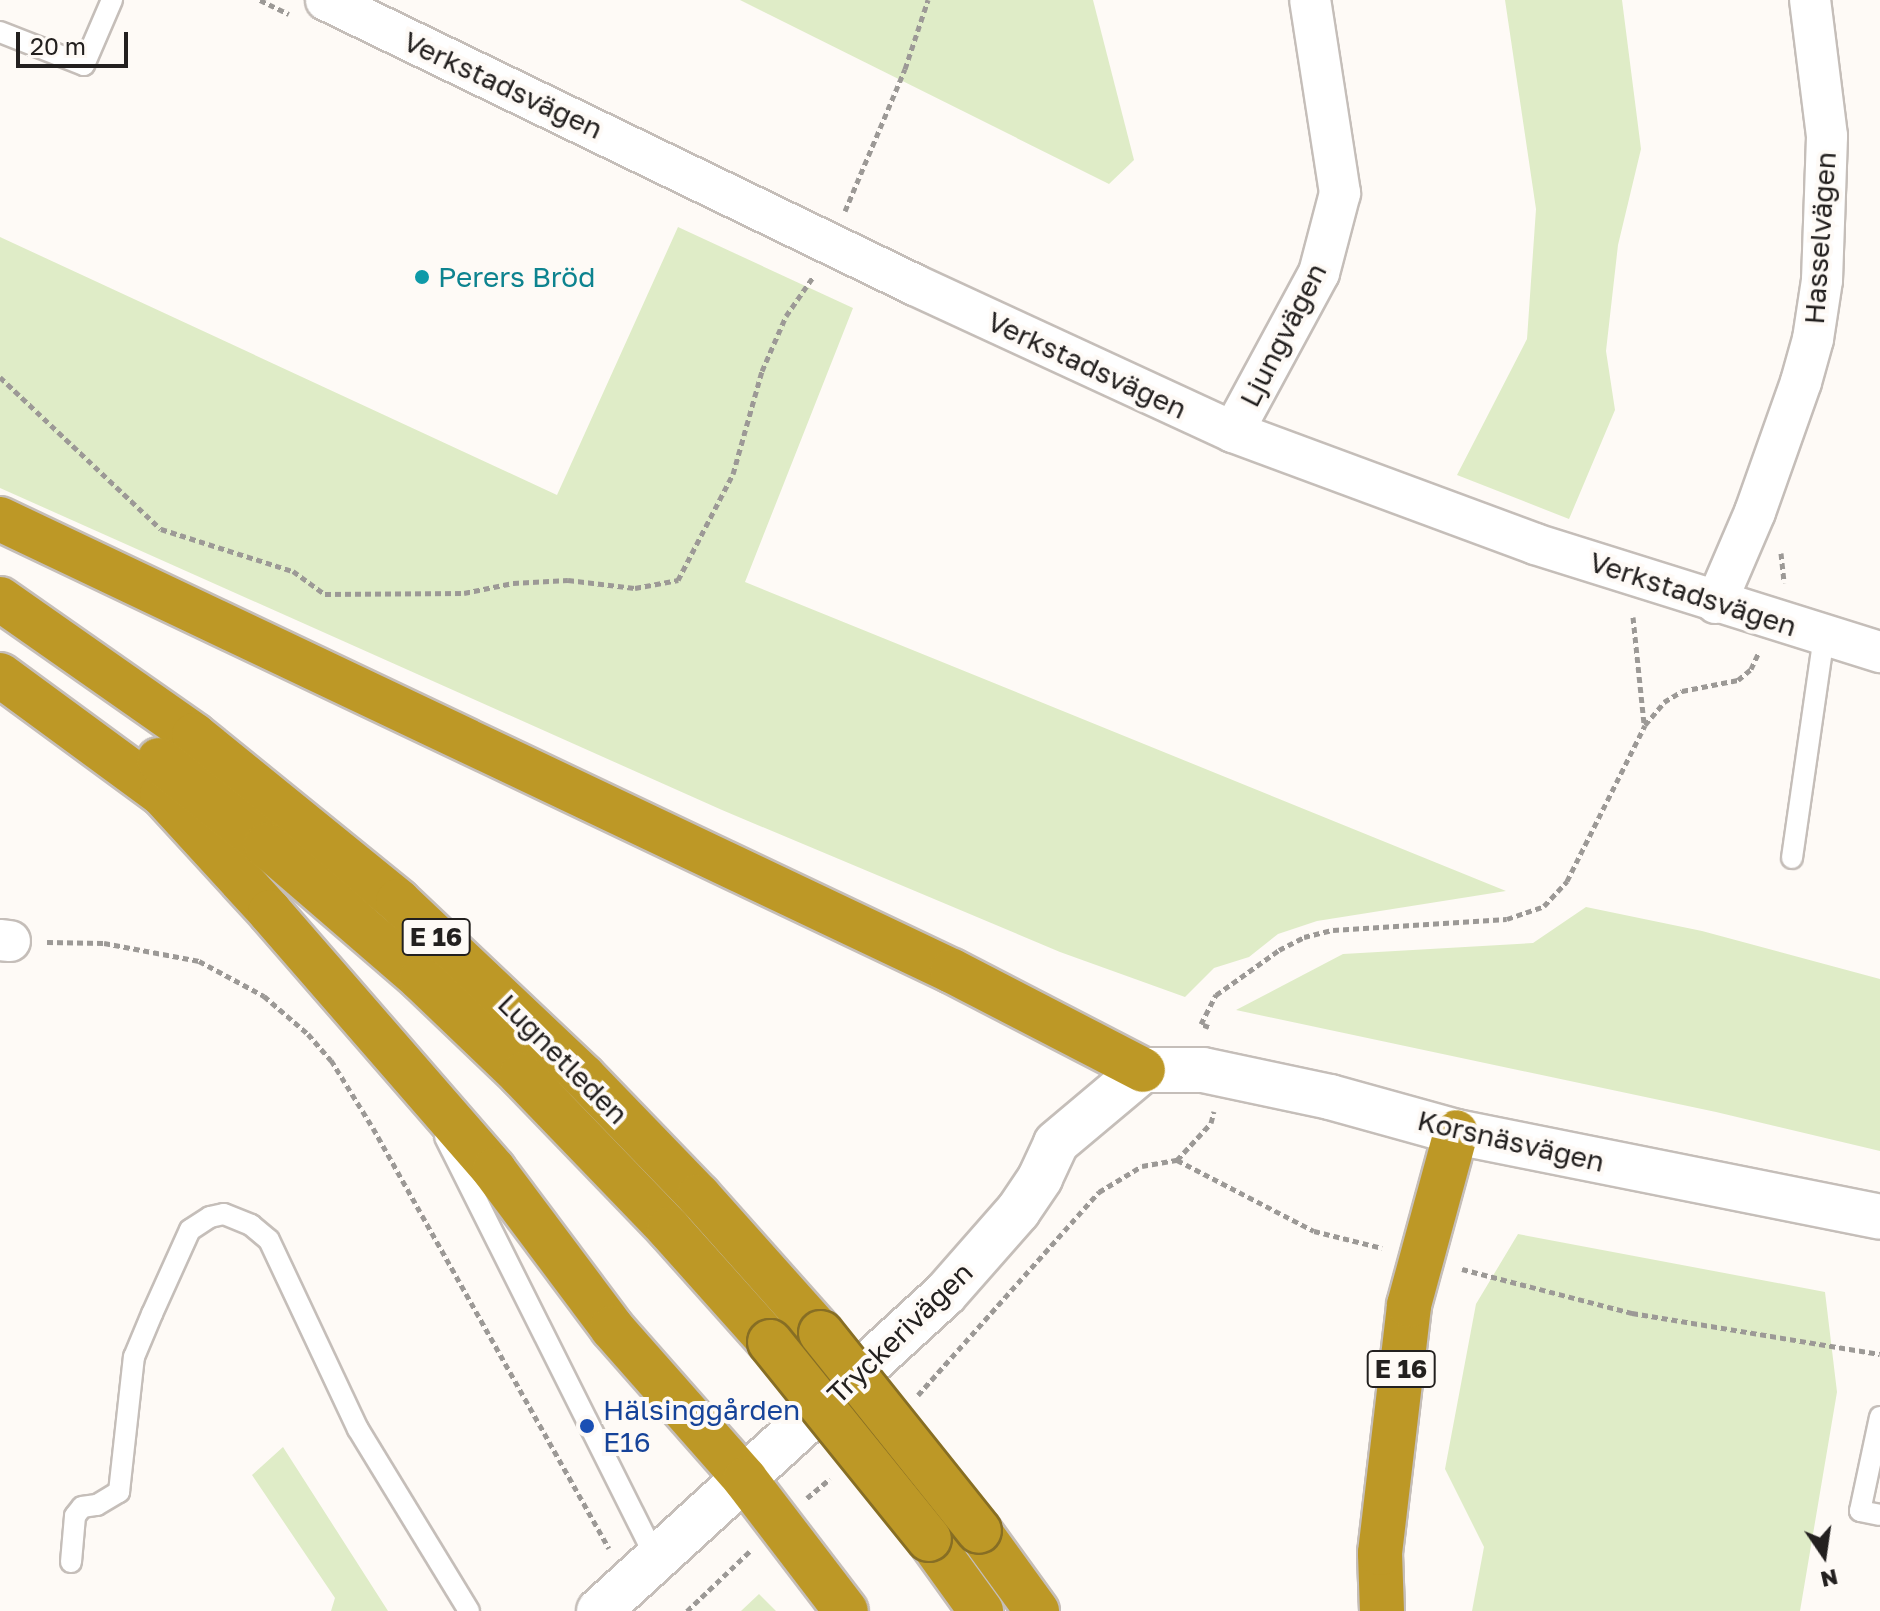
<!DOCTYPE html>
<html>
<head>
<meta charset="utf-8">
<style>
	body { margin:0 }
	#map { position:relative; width:1880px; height:1611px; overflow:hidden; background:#fefaf6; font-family:"Golos Text",sans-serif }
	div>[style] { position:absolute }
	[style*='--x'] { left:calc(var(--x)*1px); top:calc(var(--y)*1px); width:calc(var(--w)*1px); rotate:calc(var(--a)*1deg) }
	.green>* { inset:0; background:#dfecc7 }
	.path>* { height:5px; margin-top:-2.5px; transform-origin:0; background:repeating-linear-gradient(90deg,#9c9996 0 6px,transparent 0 10px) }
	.roads { filter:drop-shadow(2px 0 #c5beb9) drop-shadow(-2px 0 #c5beb9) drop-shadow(0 2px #c5beb9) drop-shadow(0 -2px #c5beb9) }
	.lane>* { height:20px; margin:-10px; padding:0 10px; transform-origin:10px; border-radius:10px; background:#fff }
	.street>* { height:40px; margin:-20px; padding:0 20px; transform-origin:20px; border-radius:20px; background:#fff }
	.secondary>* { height:44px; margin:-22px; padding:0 22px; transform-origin:22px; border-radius:22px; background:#fff }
	.highway>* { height:44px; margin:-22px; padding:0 22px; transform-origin:22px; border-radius:22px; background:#bd9826 }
	.bridges { filter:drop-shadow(2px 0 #876e24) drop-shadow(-2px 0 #876e24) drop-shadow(0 2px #876e24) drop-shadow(0 -2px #876e24) }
	.highway-bridge>* { height:44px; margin:-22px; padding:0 22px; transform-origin:22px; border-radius:22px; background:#bd9826 }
	.dots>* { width:22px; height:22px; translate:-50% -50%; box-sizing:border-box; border:4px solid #fefaf6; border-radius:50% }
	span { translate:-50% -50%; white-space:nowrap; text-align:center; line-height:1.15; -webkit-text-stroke:8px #fefaf6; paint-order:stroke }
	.shield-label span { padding:2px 6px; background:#fefaf6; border:2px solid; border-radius:6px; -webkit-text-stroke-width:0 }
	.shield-label { font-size:26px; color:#23201f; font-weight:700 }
	.street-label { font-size:28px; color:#23201f }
	.culture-label { font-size:28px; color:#0d838f }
	.left { translate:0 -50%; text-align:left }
	.transit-label { font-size:28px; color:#164399 }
	.north { position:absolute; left:1784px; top:1515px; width:80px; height:80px; -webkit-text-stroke:6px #fefaf6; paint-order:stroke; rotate:167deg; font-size:22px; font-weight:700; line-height:32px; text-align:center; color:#23201f }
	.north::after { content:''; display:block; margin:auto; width:28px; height:36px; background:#23201f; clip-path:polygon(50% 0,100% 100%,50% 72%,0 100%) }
	.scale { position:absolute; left:16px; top:32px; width:112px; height:36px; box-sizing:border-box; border:4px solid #23201f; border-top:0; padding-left:10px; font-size:24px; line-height:28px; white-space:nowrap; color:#23201f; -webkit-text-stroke:6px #fefaf6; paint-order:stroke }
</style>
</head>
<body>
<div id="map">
	<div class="green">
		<div style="clip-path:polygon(740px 0,1093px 0,1134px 160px,1109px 184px)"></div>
		<div style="clip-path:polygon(1505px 0,1622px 0,1641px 149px,1618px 245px,1606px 351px,1615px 410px,1569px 519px,1457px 475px,1527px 339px,1536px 209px)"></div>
		<div style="clip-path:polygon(678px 227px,853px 308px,745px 582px,1506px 891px,1317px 921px,1278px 934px,1249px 957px,1214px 968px,1185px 997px,1060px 952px,722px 810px,0 488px,0 237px,557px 495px)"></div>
		<div style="clip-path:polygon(1586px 907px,1702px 931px,1880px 979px,1880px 1151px,1716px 1112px,1236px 1010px,1343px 954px,1533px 943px)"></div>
		<div style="clip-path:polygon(1518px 1234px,1825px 1292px,1837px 1392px,1800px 1611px,1472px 1611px,1484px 1547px,1445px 1469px,1476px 1304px)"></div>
		<div style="clip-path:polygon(283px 1447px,388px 1611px,331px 1611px,335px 1598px,252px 1475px)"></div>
		<div style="clip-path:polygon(759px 1594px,776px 1611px,741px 1611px)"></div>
	</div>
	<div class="path">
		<div style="--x:260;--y:0;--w:32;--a:26"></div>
		<div style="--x:845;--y:211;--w:154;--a:-67.1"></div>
		<div style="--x:905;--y:69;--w:73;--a:-71.6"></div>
		<div style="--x:0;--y:377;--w:221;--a:43.4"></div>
		<div style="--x:161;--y:529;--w:139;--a:17.7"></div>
		<div style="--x:293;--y:571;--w:39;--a:36"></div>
		<div style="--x:325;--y:594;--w:139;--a:-0.4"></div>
		<div style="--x:464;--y:593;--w:50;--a:-11.5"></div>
		<div style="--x:513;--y:583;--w:55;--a:-3.1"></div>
		<div style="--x:568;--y:580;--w:67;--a:6.8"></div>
		<div style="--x:635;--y:588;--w:44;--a:-10.5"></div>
		<div style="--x:678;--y:580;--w:119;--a:-62.6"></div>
		<div style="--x:733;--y:474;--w:107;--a:-74.3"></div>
		<div style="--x:762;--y:371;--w:60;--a:-66.4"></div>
		<div style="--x:786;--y:316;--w:47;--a:-55.3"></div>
		<div style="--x:1781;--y:553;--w:30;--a:84"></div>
		<div style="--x:1633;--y:617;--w:108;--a:84.1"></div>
		<div style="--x:47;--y:942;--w:57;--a:1"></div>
		<div style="--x:104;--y:943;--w:97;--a:10.7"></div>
		<div style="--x:199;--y:961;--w:74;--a:28.3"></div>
		<div style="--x:264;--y:996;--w:58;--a:40.8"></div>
		<div style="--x:308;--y:1034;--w:35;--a:49"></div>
		<div style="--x:331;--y:1060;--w:80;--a:58.3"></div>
		<div style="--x:373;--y:1128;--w:482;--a:60.7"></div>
		<div style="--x:1209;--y:1027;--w:9;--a:-159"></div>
		<div style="--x:1201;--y:1024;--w:33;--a:-63"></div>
		<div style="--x:1216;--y:995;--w:77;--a:-35.5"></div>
		<div style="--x:1279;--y:950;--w:28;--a:-27"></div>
		<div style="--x:1304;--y:937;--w:30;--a:-14"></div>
		<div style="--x:1333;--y:930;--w:174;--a:-3.6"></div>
		<div style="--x:1507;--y:919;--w:39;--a:-19"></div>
		<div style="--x:1544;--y:906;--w:34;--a:-47"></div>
		<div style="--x:1567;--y:881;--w:174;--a:-63.4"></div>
		<div style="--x:1645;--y:725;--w:30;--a:-50"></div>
		<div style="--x:1664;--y:702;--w:21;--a:-31"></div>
		<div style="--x:1682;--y:691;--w:57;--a:-11.1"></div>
		<div style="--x:1738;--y:680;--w:17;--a:-40"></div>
		<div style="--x:1751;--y:669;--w:19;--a:-65"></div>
		<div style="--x:1177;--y:1160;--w:50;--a:-47.4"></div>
		<div style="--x:1211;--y:1123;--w:12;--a:-76"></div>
		<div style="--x:1462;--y:1269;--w:176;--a:14.5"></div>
		<div style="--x:1632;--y:1313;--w:251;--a:9.4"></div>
		<div style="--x:918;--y:1395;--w:272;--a:-48.3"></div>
		<div style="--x:1099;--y:1192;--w:50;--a:-31.2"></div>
		<div style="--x:1142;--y:1166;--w:36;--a:-10"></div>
		<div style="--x:1177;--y:1160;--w:154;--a:27.4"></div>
		<div style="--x:1314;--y:1231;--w:70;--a:14"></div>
		<div style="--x:807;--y:1498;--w:30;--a:-40"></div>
		<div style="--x:687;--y:1611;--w:87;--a:-43.6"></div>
	</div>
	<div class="roads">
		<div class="lane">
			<div style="--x:0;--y:32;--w:90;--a:21.4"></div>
			<div style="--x:84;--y:65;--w:71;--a:-66.7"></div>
			<div style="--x:1792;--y:858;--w:224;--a:-81.8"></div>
			<div style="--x:445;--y:1137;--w:472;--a:63.4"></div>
			<div style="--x:1880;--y:1417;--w:96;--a:102"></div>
			<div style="--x:1860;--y:1511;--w:20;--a:11"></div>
			<div style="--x:71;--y:1562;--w:46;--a:-85"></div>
			<div style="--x:75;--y:1516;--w:11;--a:-52"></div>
			<div style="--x:82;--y:1507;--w:15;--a:-8"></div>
			<div style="--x:97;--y:1505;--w:26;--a:-31"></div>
			<div style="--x:119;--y:1492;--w:136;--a:-83.7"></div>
			<div style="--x:134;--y:1357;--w:47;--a:-67.3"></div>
			<div style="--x:152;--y:1314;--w:92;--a:-65.7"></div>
			<div style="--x:190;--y:1230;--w:24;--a:-33"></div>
			<div style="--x:210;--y:1217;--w:14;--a:-12"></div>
			<div style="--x:224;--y:1214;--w:29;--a:22"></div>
			<div style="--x:251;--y:1225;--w:23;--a:40"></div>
			<div style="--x:269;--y:1240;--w:209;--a:64.8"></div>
			<div style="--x:358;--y:1429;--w:213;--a:58.6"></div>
		</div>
		<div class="street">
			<div style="--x:326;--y:0;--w:654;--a:25.82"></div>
			<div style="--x:915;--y:285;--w:350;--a:24.8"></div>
			<div style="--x:1233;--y:432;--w:322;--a:20.3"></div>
			<div style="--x:1535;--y:544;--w:362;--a:17.4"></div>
			<div style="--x:1233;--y:432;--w:181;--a:-61.6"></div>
			<div style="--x:1319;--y:273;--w:83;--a:-75.3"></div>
			<div style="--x:1340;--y:193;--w:195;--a:-98.8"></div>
			<div style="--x:1716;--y:603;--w:99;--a:-66.8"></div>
			<div style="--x:1755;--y:512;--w:138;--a:-70.5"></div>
			<div style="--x:1801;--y:382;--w:45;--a:-74.4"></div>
			<div style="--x:1813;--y:339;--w:60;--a:-81.3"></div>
			<div style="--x:1822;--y:280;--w:144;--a:-88"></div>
			<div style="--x:1827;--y:136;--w:137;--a:-97.1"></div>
			<div style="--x:0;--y:940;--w:10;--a:6"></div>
		</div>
		<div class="secondary">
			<div style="--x:599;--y:1611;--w:469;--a:-42.5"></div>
			<div style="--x:945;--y:1294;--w:111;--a:-48.7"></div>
			<div style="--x:1018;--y:1211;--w:40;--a:-56"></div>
			<div style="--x:1040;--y:1178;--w:38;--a:-65"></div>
			<div style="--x:1056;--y:1143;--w:114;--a:-40"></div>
			<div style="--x:1143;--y:1070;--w:60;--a:0"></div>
			<div style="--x:1203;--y:1070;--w:130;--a:12"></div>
			<div style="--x:1330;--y:1097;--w:131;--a:15.5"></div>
			<div style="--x:1456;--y:1132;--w:432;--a:11.3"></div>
		</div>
		<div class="highway">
			<div style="--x:0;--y:519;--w:1054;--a:25.4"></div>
			<div style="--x:952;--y:971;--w:215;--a:27.4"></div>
			<div style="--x:0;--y:599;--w:237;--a:35"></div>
			<div style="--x:194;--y:735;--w:263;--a:39.1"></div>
			<div style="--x:398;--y:901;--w:256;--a:43.4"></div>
			<div style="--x:584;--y:1077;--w:165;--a:46"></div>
			<div style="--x:699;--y:1196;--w:183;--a:48.3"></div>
			<div style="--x:0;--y:675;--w:201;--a:36.3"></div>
			<div style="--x:162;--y:794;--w:160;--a:47.5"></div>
			<div style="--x:270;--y:912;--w:342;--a:49"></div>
			<div style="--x:494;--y:1170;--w:197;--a:53.2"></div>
			<div style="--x:612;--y:1328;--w:201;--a:48.6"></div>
			<div style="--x:745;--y:1479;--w:166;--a:52.6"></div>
			<div style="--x:159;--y:760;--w:137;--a:38.5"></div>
			<div style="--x:266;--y:845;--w:205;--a:40.8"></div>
			<div style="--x:421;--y:979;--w:139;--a:43.8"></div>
			<div style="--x:521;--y:1075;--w:214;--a:46.1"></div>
			<div style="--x:669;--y:1229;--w:152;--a:48.2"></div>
			<div style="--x:979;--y:1531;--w:99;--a:54.1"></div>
			<div style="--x:929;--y:1539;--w:89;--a:54.2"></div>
			<div style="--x:1382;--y:1611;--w:58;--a:-92"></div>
			<div style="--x:1380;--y:1553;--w:250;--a:-83.3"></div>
			<div style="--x:1409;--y:1305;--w:179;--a:-74.8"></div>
		</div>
	</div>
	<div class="bridges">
		<div class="highway-bridge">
			<div style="--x:821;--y:1333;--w:253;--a:51.4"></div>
			<div style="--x:770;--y:1342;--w:253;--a:51.1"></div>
		</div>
	</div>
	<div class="dots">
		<div style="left:422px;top:277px;background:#0f9aa8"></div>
		<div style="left:587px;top:1426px;background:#1a4fb4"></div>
	</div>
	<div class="shield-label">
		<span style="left:436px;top:937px">E 16</span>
		<span style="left:1401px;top:1369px">E 16</span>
	</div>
	<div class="street-label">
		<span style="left:503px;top:85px;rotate:25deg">Verkstadsvägen</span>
		<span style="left:1820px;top:238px;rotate:-86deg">Hasselvägen</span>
		<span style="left:1283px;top:335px;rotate:-63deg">Ljungvägen</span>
		<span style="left:1087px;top:365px;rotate:25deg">Verkstadsvägen</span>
		<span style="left:1693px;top:594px;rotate:18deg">Verkstadsvägen</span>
		<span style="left:563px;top:1059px;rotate:45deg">Lugnetleden</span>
		<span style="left:1511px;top:1141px;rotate:13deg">Korsnäsvägen</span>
		<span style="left:900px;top:1333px;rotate:-44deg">Tryckerivägen</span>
	</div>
	<div class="culture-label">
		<span class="left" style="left:438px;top:277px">Perers Bröd</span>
	</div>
	<div class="transit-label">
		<span class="left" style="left:603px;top:1426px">Hälsinggården<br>E16</span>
	</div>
	<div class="north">N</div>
	<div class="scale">20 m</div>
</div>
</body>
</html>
